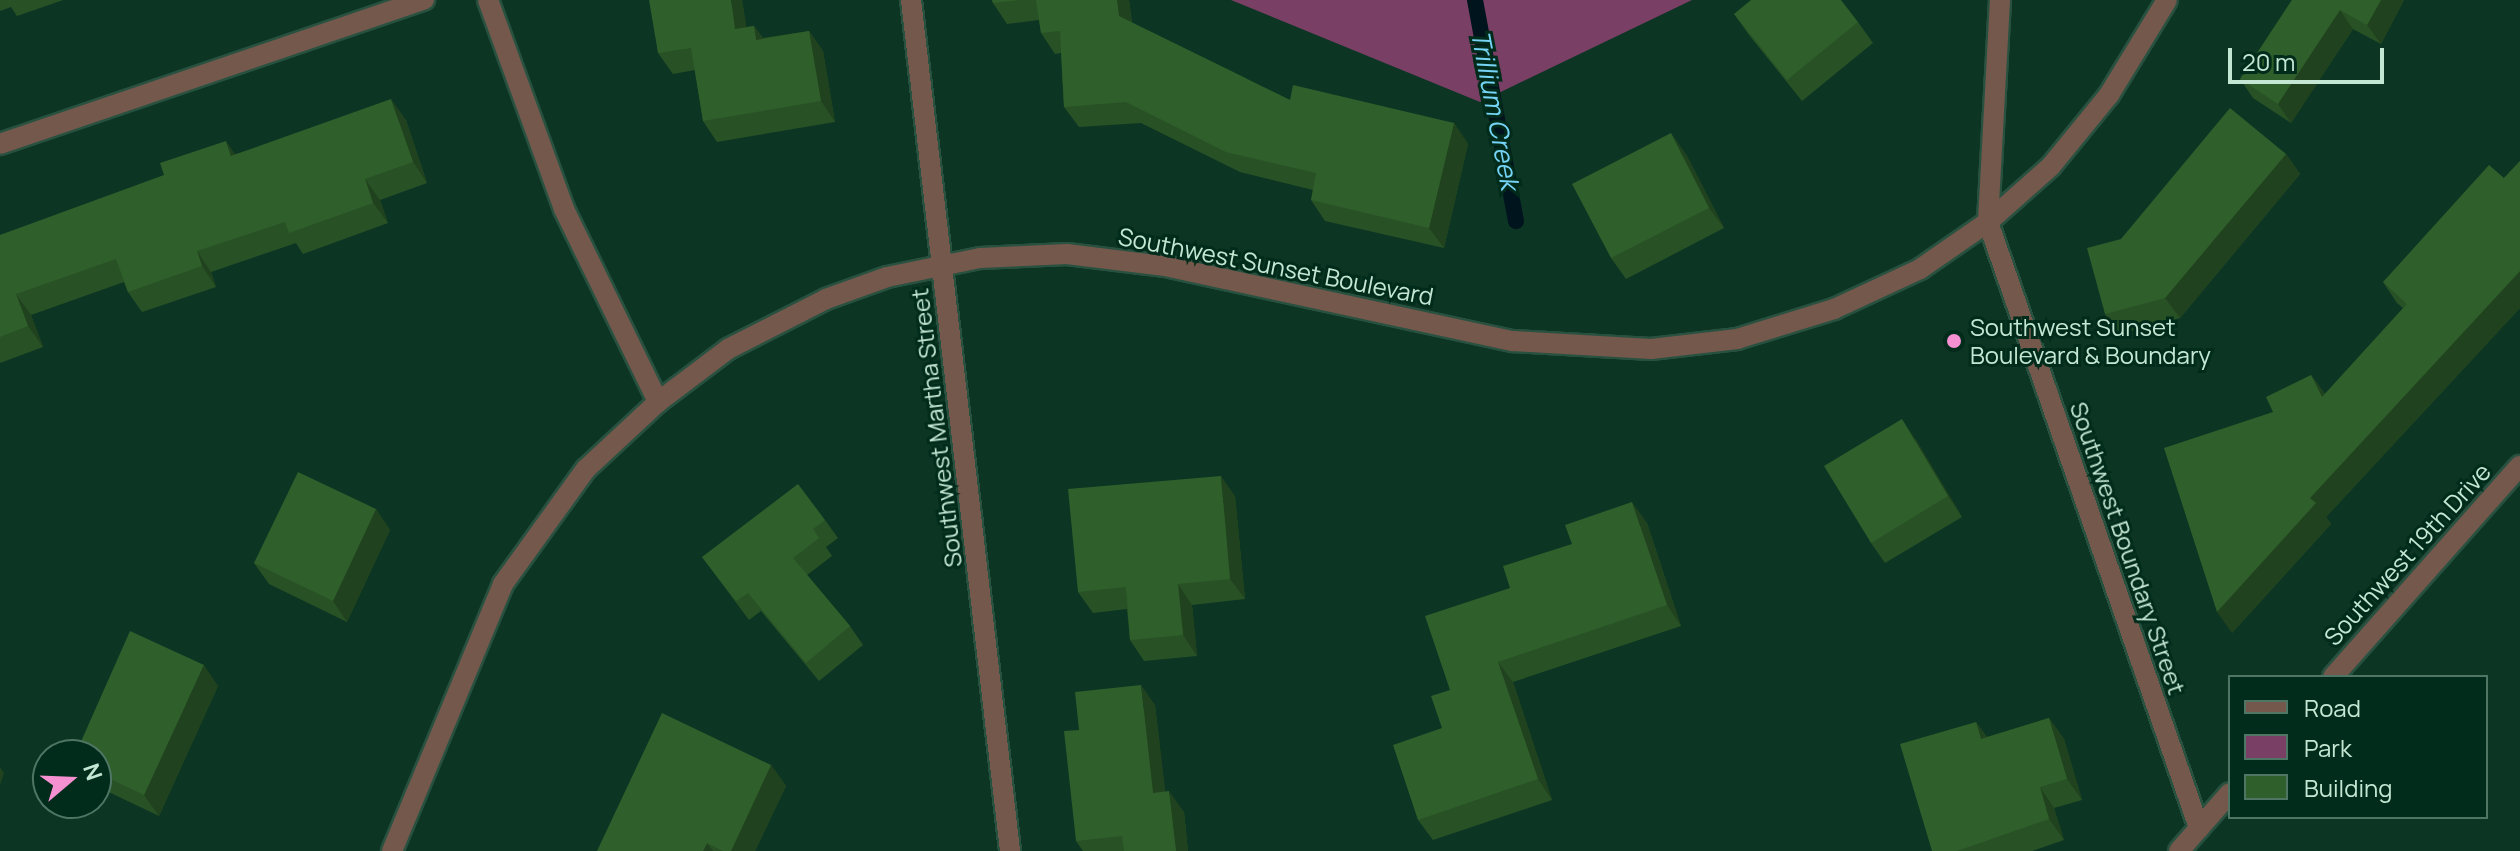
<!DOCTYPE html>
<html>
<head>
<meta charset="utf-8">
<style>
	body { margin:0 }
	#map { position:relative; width:2520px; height:851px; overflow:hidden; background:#0c3524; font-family:Manrope,sans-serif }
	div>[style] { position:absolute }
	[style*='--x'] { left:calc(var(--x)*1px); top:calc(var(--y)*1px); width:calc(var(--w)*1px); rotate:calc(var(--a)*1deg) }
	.green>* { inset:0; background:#793f64 }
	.stream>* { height:16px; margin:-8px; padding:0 8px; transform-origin:8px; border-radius:8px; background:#00141d }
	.roads { filter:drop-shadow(2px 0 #295140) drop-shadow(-2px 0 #295140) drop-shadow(0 2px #295140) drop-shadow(0 -2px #295140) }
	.minor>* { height:20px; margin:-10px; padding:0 10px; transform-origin:10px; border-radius:10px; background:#75584c }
	.tertiary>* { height:20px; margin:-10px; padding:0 10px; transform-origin:10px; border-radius:10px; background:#75584c }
	.wall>* { inset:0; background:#285225 }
	.shaded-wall>* { inset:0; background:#21421e }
	.building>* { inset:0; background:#2f5f2b }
	.dots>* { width:22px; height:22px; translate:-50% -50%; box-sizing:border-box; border:4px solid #012b1a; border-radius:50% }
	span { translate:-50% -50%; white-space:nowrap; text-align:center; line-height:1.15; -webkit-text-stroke:6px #012b1a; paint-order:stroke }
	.street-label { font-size:24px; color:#c4e7d4 }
	.poi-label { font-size:24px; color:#c4e7d4 }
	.left { translate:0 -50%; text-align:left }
	.water-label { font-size:26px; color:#76d5f6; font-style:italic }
	.legend { position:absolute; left:2228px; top:675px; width:260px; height:144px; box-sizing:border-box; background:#012b1a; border:2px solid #4f7664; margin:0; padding:10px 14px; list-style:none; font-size:24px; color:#c4e7d4 }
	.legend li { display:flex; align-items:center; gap:16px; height:40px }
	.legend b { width:40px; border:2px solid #4f7664 }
	.north { position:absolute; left:32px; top:739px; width:80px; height:80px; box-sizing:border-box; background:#012b1a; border:2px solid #4f7664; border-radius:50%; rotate:71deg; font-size:22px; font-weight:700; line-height:32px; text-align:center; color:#c4e7d4 }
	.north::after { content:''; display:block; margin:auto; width:28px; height:36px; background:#f590d1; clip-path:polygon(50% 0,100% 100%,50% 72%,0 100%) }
	.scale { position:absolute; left:2228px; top:48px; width:156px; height:36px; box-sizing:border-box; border:4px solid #c4e7d4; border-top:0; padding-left:10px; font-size:24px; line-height:28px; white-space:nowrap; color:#c4e7d4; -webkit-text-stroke:6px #012b1a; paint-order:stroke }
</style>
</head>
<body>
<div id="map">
	<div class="green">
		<div style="clip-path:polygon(1231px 0,1692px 0,1480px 102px)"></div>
	</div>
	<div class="stream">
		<div style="--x:1475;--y:0;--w:225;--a:79.5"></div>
	</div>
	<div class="roads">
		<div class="minor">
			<div style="--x:488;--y:0;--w:222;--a:70"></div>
			<div style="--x:564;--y:209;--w:215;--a:64"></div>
			<div style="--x:911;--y:0;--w:857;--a:83.36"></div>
			<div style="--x:2000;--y:0;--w:222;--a:93.1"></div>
			<div style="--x:1988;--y:222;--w:642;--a:70.8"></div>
			<div style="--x:0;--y:144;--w:448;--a:-18.8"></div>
			<div style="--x:2333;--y:677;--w:282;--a:-48.5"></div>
			<div style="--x:2179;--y:851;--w:77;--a:-48.7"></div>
		</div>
		<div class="tertiary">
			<div style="--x:392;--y:851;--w:289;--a:-67.4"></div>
			<div style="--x:503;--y:584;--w:142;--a:-54.2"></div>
			<div style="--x:586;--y:469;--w:98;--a:-42.9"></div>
			<div style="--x:658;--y:402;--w:88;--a:-37.1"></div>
			<div style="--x:728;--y:349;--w:110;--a:-27"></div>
			<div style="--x:826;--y:299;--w:65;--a:-19.8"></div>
			<div style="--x:887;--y:277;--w:95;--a:-11.5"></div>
			<div style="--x:980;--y:258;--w:87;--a:-2.6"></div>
			<div style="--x:1067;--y:254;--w:99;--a:7"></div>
			<div style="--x:1165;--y:266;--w:356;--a:12.2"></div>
			<div style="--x:1513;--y:341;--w:138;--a:3.3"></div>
			<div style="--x:1651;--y:349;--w:87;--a:-6.6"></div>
			<div style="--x:1737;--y:339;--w:102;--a:-17.2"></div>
			<div style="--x:1834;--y:309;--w:95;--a:-24.9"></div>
			<div style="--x:1920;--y:269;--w:83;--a:-34.7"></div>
			<div style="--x:1988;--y:222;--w:84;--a:-41.6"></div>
			<div style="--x:2051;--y:166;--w:92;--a:-50.8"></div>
			<div style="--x:2109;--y:95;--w:111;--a:-58.6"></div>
		</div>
	</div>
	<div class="wall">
		<div style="clip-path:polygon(0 0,63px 0,17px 16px,11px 7px,0 11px)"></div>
		<div style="clip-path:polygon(742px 0,746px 27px,754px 26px,763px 38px,809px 31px,823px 51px,835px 122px,717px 142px,703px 121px,695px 70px,673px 74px,658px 53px)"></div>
		<div style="clip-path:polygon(992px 0,1129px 0,1132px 23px,1290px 100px,1454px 123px,1468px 144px,1444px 248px,1325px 221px,1311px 200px,1313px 190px,1240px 172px,1141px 123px,1079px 127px,1064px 107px,1061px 53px,1055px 54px,1041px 33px,1039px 20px,1007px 24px,993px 3px)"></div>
		<div style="clip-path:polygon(2292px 0,2404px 0,2381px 44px,2353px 29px,2291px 123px,2253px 98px,2240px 79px)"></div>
		<div style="clip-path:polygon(1734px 14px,1858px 22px,1873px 43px,1802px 101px,1749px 35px)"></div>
		<div style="clip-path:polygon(406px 120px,427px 183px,380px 200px,388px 223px,303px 254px,296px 243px,211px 272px,216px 287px,142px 312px,128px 292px,124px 282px,31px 315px,43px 347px,0 363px,0 235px,235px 154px)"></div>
		<div style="clip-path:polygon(1686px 154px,1724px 228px,1626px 279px,1611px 258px)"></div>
		<div style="clip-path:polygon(2286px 154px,2300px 174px,2180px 318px,2120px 334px,2105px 314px,2121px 239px)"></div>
		<div style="clip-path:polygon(2520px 161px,2520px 308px,2326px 517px,2331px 524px,2232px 633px,2273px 412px,2311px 375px,2325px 394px,2403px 308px,2397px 303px,2383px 282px,2504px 178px)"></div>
		<div style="clip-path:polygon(1916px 440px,1962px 517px,1885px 563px,1871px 543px)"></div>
		<div style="clip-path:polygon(1235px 496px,1245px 599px,1192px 605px,1197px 656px,1144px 661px,1130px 640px,1127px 609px,1093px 613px,1078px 592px)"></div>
		<div style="clip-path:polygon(376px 509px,390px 530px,347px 622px,269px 584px,254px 563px)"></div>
		<div style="clip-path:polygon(825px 520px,838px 538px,826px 547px,832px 556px,807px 575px,850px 626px,863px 645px,819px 681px,761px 611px,749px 620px,702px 557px)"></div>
		<div style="clip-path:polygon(1647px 523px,1681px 626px,1513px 682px,1552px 800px,1433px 840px,1418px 820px,1442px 728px,1450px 690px,1510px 588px)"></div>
		<div style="clip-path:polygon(218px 686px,159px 816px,96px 786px,96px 755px)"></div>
		<div style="clip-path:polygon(1155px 705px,1165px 792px,1184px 812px,1188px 851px,1083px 851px,1076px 841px,1079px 730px)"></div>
		<div style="clip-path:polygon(2049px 718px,2064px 739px,2082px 800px,2054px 808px,2064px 840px,2032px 851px,1932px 851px,1976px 722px,1987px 737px)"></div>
		<div style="clip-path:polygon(771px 765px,786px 786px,755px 851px,597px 851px)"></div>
	</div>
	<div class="shaded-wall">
		<div style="clip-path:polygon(731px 0,742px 0,750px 49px,735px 29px)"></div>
		<div style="clip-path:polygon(1117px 0,1129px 0,1133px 37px,1119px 16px)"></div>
		<div style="clip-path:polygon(2381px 0,2404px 0,2381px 44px,2367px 25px)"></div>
		<div style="clip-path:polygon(2340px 10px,2353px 29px,2291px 123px,2278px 104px)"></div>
		<div style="clip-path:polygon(754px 26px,768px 46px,756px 40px)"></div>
		<div style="clip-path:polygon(809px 31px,823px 51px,835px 122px,821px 101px)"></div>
		<div style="clip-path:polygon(391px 99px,406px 120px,427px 183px,413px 162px)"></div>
		<div style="clip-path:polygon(1454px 123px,1468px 144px,1444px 248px,1429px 228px)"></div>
		<div style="clip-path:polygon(1671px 133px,1686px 154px,1724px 228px,1709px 208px)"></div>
		<div style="clip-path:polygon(226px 141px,240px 161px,231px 156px)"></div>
		<div style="clip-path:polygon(2286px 154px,2300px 174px,2180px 318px,2165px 298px)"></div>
		<div style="clip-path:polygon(365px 179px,380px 200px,388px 223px,373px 203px)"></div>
		<div style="clip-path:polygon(197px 251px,211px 272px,216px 287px,202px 266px)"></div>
		<div style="clip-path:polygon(2520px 271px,2520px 308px,2326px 517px,2331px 524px,2232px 633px,2217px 612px,2310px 498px)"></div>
		<div style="clip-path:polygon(16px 294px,31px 315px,43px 347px,28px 326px)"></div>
		<div style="clip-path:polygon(2311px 375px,2326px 396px,2322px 397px)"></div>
		<div style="clip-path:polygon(1902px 419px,1916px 440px,1962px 517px,1948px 496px)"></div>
		<div style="clip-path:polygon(1221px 476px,1235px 496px,1245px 599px,1230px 579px)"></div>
		<div style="clip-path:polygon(1632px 502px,1647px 523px,1681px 626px,1667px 605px)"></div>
		<div style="clip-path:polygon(376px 509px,390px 530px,347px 622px,333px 601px)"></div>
		<div style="clip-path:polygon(1178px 584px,1192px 605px,1197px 656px,1183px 635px)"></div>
		<div style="clip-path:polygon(1498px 662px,1513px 682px,1552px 800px,1538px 779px)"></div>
		<div style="clip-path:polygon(204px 665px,218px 686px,159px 816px,144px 795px)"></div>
		<div style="clip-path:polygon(1141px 685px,1155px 705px,1168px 814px,1153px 793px)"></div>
		<div style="clip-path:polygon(2049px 718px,2064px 739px,2082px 800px,2067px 779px)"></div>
		<div style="clip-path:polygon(1976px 722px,1990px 742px,1981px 739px)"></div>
		<div style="clip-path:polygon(771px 765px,786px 786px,755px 851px,731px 851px)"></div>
		<div style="clip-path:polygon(0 767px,4px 773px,0 785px)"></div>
		<div style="clip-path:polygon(2040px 787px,2054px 808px,2064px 840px,2049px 819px)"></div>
		<div style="clip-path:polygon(1169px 791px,1184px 812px,1188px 851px,1176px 851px)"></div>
		<div style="clip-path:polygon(707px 843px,713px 851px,703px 851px)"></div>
	</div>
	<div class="building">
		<div style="clip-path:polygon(649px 0,731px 0,735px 29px,754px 26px,756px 40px,809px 31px,821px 101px,703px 121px,691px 48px,658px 53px)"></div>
		<div style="clip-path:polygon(992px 0,1020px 0,993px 3px)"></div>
		<div style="clip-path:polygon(1036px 0,1117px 0,1119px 16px,1290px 100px,1293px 85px,1454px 123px,1429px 228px,1311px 200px,1316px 173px,1226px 152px,1126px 102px,1064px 107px,1060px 31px,1041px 33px)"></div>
		<div style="clip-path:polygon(1751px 0,1841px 0,1858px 22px,1787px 80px,1734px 14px)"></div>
		<div style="clip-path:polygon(2292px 0,2381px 0,2367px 25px,2340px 10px,2278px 104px,2240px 79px)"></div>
		<div style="clip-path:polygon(391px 99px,413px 162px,365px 179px,373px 203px,289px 233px,285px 222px,197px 251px,202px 266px,128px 292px,116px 259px,16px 294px,28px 326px,0 337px,0 235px,164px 175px,160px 163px,226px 141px,231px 156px)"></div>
		<div style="clip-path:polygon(2230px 108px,2286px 154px,2165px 298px,2105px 314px,2087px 248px,2121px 239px)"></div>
		<div style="clip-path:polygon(1671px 133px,1709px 208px,1611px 258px,1572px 184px)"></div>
		<div style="clip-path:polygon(2520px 161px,2520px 271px,2310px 498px,2316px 503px,2217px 612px,2164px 448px,2273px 412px,2266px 397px,2311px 375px,2322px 397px,2407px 304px,2383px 282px,2489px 165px,2504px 178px)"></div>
		<div style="clip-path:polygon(1902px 419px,1948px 496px,1871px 543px,1824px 466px)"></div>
		<div style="clip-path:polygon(298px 472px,376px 509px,333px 601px,254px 563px)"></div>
		<div style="clip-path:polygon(1221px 476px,1230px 579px,1178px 584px,1183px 635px,1130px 640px,1126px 587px,1078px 592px,1068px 489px)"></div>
		<div style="clip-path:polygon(798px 484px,825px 520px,813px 529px,819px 538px,793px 558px,850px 626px,806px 663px,748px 593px,736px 601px,702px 557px)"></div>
		<div style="clip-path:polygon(1632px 502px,1667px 605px,1498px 662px,1538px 779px,1418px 820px,1393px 745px,1442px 728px,1431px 696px,1450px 690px,1425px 616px,1510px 588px,1503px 566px,1572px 544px,1565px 525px)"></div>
		<div style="clip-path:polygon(130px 631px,204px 665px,144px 795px,96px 772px,96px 755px,75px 755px)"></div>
		<div style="clip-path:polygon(1141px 685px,1153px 793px,1169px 791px,1176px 851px,1124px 851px,1122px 836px,1076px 841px,1064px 731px,1079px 730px,1075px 692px)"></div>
		<div style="clip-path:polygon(662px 713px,771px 765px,731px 851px,723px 851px,707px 843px,703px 851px,597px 851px)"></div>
		<div style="clip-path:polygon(2049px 718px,2067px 779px,2040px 787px,2049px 819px,1957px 851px,1932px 851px,1900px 744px,1976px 722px,1981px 739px)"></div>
	</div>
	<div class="dots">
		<div style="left:1954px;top:341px;background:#f590d1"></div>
	</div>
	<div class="street-label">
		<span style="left:1276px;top:266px;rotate:11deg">Southwest Sunset Boulevard</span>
		<span style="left:936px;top:428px;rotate:-97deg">Southwest Martha Street</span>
		<span style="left:2128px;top:548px;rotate:71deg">Southwest Boundary Street</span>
		<span style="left:2407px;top:554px;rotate:-48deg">Southwest 19th Drive</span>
	</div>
	<div class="poi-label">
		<span class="left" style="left:1970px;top:341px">Southwest Sunset<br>Boulevard &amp; Boundary</span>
	</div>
	<div class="water-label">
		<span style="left:1495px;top:110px;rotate:79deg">Trillium Creek</span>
	</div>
	<ul class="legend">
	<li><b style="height:10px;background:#75584c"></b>Road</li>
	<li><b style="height:22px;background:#793f64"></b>Park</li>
	<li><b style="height:22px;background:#2f5f2b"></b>Building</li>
	</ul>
	<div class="north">N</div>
	<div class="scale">20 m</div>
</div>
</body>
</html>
